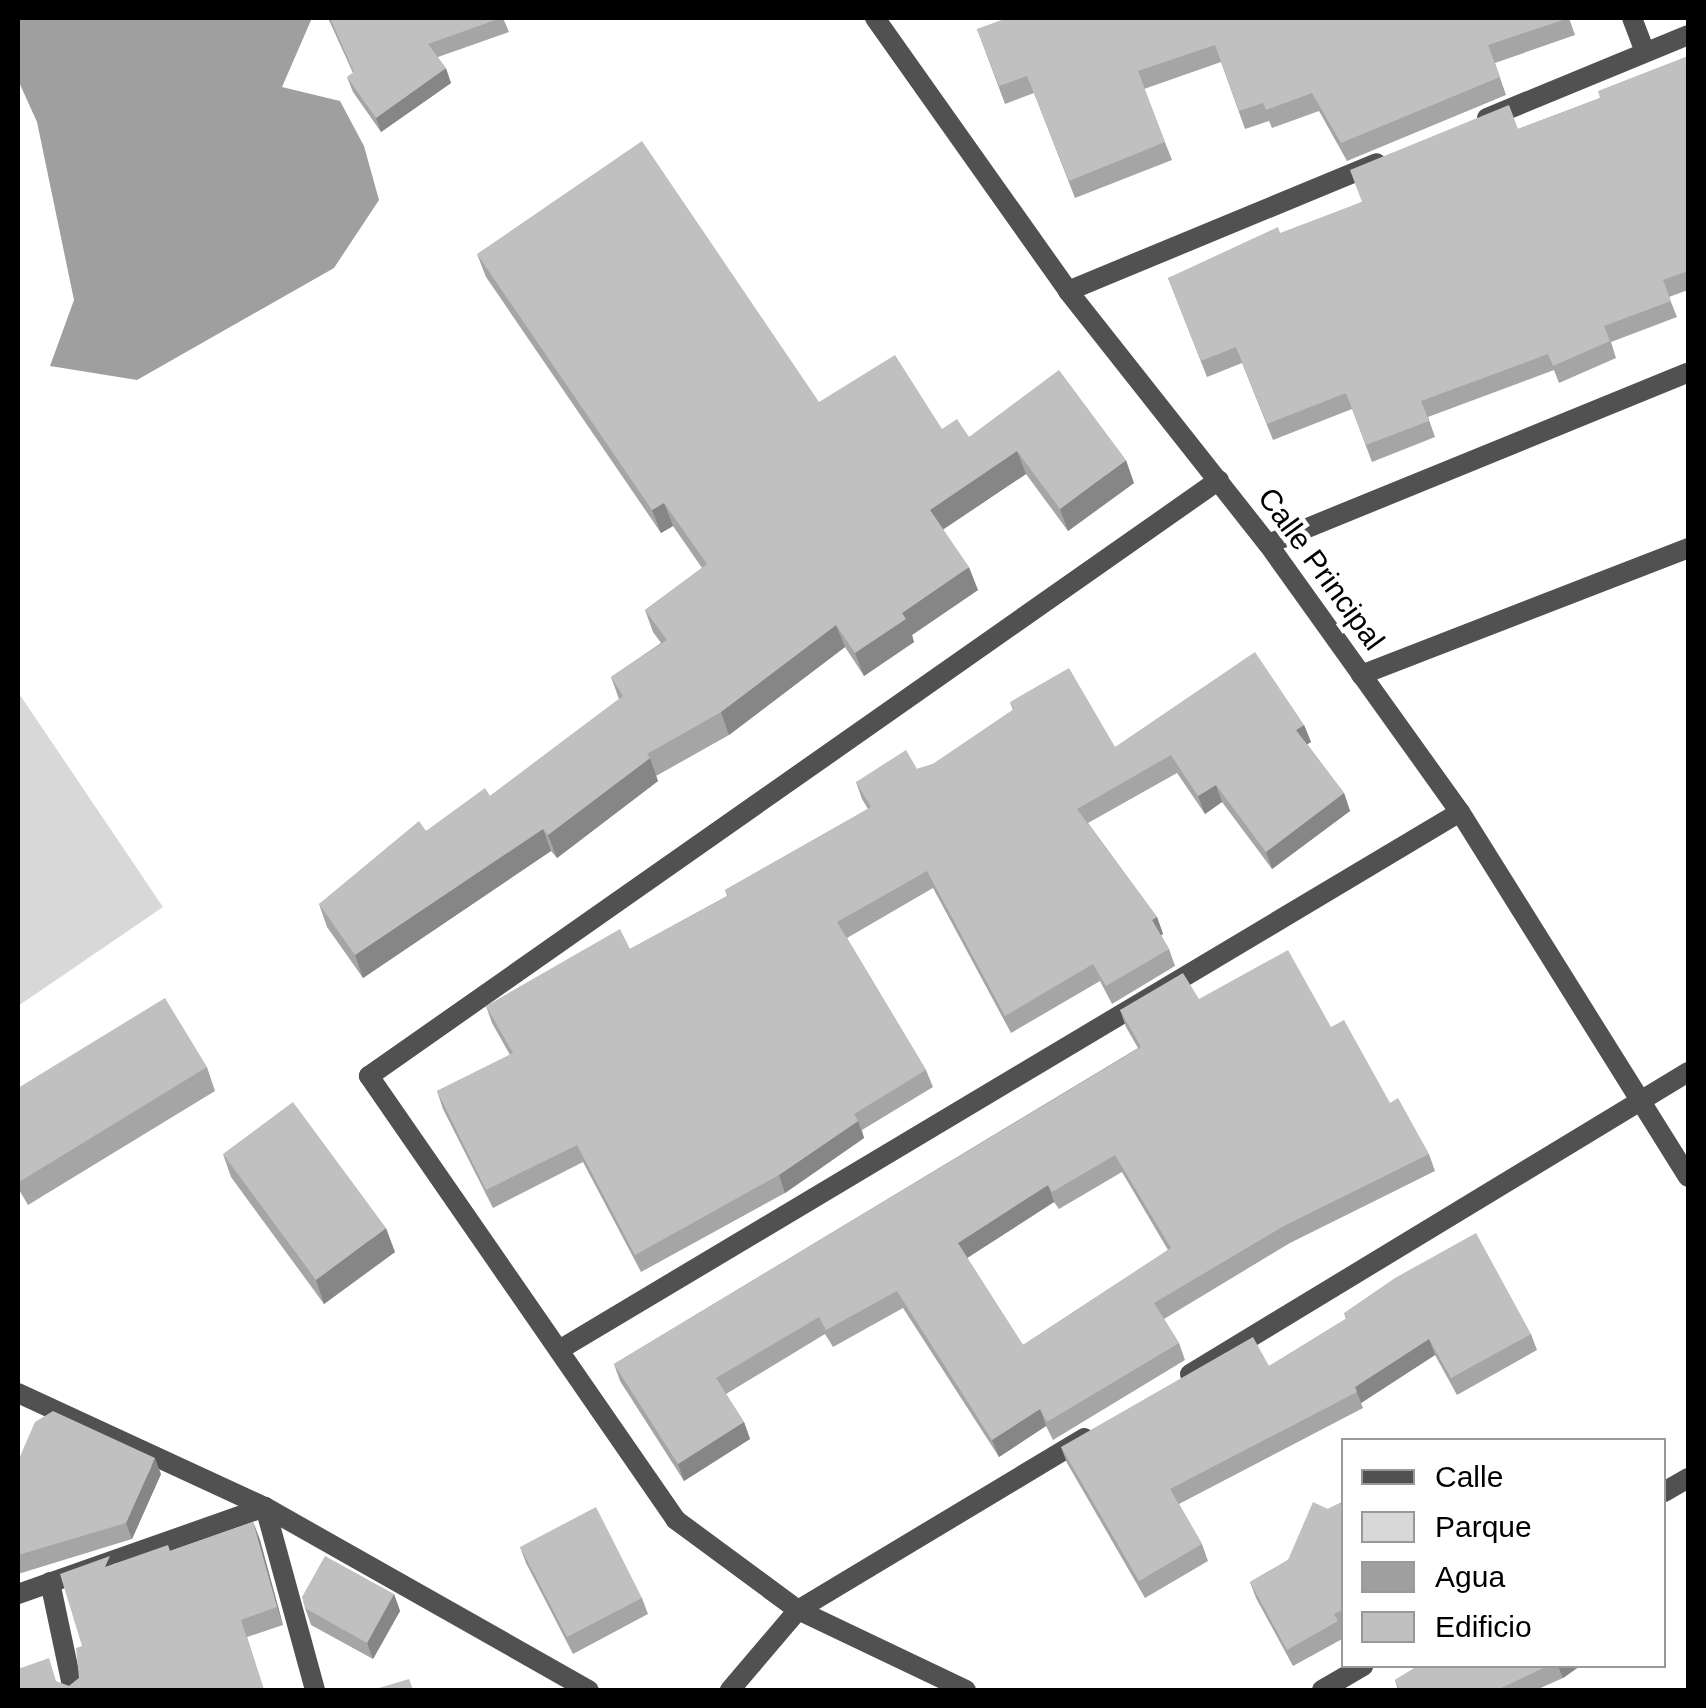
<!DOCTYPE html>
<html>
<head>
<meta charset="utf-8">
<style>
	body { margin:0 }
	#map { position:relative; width:1706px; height:1708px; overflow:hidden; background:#fff; font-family:Arial,sans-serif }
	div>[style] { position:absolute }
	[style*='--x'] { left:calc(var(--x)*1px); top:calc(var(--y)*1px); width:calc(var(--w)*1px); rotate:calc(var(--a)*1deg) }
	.green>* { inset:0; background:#d8d8d8 }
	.water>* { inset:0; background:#9f9f9f }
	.minor>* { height:20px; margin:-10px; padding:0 10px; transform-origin:10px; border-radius:10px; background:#515151 }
	.tertiary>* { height:20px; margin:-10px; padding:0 10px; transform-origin:10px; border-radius:10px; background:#515151 }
	.wall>* { inset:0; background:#a5a5a5 }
	.shaded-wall>* { inset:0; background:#868686 }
	.building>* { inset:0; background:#c0c0c0 }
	span { translate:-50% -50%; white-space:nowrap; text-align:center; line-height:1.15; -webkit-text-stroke:9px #fff; paint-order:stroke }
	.street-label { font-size:30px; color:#000 }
	.frame { position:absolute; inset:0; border:20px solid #000; pointer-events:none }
	.legend { position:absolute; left:1341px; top:1438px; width:325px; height:230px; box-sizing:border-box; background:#fff; border:2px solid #999; margin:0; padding:12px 18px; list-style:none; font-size:30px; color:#000 }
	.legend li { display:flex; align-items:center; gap:20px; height:50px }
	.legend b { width:50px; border:2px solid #999 }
</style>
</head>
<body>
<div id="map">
	<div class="green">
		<div style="clip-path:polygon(18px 692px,163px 907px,18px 1006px)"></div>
	</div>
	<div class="water">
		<div style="clip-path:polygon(18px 18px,312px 18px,282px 87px,340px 101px,364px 146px,379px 200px,334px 268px,137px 380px,50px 366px,74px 300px,37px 122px,18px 80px)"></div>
	</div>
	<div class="minor">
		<div style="--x:1632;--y:18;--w:36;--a:69"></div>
		<div style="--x:1487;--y:118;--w:217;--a:-22.4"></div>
		<div style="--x:1068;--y:291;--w:334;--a:-22.5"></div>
		<div style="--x:1268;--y:544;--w:453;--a:-22.2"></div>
		<div style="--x:1361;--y:675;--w:351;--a:-21.2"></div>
		<div style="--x:559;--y:1350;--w:1049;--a:-30.84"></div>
		<div style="--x:1190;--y:1374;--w:582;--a:-31.23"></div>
		<div style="--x:18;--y:1393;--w:272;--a:24.8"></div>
		<div style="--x:265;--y:1507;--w:372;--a:29.5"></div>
		<div style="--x:1664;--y:1492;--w:28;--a:-30"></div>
		<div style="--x:50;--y:1582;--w:110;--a:78"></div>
		<div style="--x:18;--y:1594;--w:262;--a:-19.4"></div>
		<div style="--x:265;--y:1507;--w:190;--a:74.7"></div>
		<div style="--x:730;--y:1690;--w:105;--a:-49.6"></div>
		<div style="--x:798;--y:1610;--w:334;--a:-31"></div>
		<div style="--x:966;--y:1690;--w:186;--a:-154.5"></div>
		<div style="--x:798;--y:1610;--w:152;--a:-143.6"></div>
		<div style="--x:676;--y:1520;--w:540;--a:-124.66"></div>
		<div style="--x:369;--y:1076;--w:1038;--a:-35.04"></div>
		<div style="--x:1322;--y:1690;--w:48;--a:-30.3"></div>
	</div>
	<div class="tertiary">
		<div style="--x:875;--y:18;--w:334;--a:54.7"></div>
		<div style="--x:1068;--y:291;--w:323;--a:51.7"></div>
		<div style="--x:1268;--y:544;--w:330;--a:54.4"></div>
		<div style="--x:1460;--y:812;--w:430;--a:58"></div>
	</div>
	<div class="wall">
		<div style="clip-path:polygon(328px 18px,503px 18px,509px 32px,438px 57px,451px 83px,381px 132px,353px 92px,347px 77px,353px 73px)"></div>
		<div style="clip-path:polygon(1569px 18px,1575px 35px,1495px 63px,1506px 95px,1347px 161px,1319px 111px,1272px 128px,1269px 121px,1245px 129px,1221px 62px,1144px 89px,1172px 160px,1075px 198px,1034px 93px,1005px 104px,977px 29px,1050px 20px)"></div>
		<div style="clip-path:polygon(1688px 56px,1688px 290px,1669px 297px,1677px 317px,1611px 342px,1616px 358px,1559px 383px,1554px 370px,1428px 417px,1435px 437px,1372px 462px,1352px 409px,1273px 440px,1242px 363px,1207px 377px,1168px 278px,1362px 202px,1518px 129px,1600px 98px)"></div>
		<div style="clip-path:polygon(477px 254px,819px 402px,942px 429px,1134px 483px,1068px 531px,1026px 474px,943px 529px,978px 590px,912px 635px,914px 642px,864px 676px,845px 647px,729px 735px,656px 776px,658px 781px,557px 858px,551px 851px,363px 978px,327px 927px,319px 904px,426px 831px,490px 796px,619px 699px,611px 677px,661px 643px,653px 632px,645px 610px,702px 568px,673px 526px,661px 533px,486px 277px)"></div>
		<div style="clip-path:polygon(1010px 702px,1115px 747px,1304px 725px,1311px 742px,1307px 744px,1344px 793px,1350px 811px,1272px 869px,1222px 802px,1205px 814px,1177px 773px,1088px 823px,1157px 917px,1163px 934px,1161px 935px,1169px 949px,1175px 966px,1112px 1004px,1100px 981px,1011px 1033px,933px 888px,847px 938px,926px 1070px,933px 1087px,862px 1130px,864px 1138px,785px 1193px,641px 1272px,583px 1162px,493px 1208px,443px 1109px,437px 1091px,510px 1055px,492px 1023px,486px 1006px,630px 949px,727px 896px,725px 890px,868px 809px,862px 799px,856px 782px,917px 769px,933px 764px,1013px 710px)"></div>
		<div style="clip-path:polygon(evenodd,1199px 999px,1331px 1027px,1429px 1154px,1435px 1171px,1290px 1243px,1164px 1319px,1179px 1343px,1185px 1360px,1053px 1440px,1046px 1426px,999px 1457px,903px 1308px,833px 1347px,825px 1334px,726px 1394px,744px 1422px,750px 1439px,684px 1481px,620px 1381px,614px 1364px,1138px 1048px,1126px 1027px,1120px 1010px,1199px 999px,1122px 1172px,1168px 1250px,1023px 1345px,967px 1258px,1054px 1202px,1059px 1209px,1122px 1172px)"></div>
		<div style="clip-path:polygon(207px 1067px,215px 1091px,28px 1205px,18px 1188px,18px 1088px)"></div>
		<div style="clip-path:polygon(223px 1154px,395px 1252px,324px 1304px,231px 1177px)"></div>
		<div style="clip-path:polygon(1344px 1313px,1531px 1334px,1537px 1350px,1457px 1395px,1435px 1355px,1361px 1403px,1363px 1408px,1179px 1504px,1202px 1544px,1208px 1561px,1145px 1598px,1067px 1463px,1061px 1447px,1269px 1366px,1346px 1319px)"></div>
		<div style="clip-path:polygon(18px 1461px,161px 1474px,132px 1539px,18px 1574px)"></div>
		<div style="clip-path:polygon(1344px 1501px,1344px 1628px,1341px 1629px,1344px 1638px,1293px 1666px,1256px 1598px,1250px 1582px,1288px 1560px,1328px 1509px)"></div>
		<div style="clip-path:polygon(253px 1522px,260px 1540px,283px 1625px,247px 1637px,264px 1690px,18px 1690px,58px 1682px,69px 1686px,79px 1678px,82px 1646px,113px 1564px,170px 1551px)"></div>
		<div style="clip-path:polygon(520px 1547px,642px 1598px,648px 1614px,573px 1654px,526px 1563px)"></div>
		<div style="clip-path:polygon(394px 1594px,400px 1611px,373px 1659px,311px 1625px,305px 1608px)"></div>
		<div style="clip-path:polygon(1418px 1666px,1580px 1666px,1563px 1678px,1536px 1690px,1398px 1690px,1395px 1680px)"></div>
	</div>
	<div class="shaded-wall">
		<div style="clip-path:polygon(446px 68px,451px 83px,381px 132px,376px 118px)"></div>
		<div style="clip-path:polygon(1017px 451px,1026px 474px,938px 533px,930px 510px)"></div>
		<div style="clip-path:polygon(1126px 460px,1134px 483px,1068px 531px,1060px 509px)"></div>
		<div style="clip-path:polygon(664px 503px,673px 526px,661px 533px,652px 510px)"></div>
		<div style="clip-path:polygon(969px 567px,978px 590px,912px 635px,914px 642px,864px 676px,855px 653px,902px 613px)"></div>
		<div style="clip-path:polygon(836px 625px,845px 647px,729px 735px,721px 712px)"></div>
		<div style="clip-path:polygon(1304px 725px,1311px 742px,1303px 747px,1296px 730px)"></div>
		<div style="clip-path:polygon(650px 758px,658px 781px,557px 858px,548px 835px)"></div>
		<div style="clip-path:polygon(1216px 785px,1222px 802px,1205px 814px,1198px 796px)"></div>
		<div style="clip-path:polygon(1344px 793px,1350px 811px,1272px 869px,1266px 852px)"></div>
		<div style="clip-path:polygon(543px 829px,551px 851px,363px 978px,355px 955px)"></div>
		<div style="clip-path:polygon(1157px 917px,1163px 934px,1159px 937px,1152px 920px)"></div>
		<div style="clip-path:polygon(858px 1121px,864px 1138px,785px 1193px,779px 1175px)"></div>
		<div style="clip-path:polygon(1048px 1185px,1054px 1202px,964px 1260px,958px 1243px)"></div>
		<div style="clip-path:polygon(386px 1228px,395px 1252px,324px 1304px,316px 1280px)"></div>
		<div style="clip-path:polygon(1429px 1339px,1435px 1355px,1361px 1403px,1355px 1387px)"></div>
		<div style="clip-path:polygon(1040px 1409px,1046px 1426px,999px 1457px,992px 1440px)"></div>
		<div style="clip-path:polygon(744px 1422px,750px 1439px,684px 1481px,678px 1464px)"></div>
		<div style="clip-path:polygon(155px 1458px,161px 1474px,132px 1539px,126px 1523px)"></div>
		<div style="clip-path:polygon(253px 1522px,260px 1540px,283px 1625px,277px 1607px)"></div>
		<div style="clip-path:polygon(394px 1594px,400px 1611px,373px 1659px,367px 1643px)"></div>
		<div style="clip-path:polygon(1558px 1666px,1580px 1666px,1563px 1678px)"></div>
	</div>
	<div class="building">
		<div style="clip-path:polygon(330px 18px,501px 18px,428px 44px,446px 68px,376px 118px,347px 77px,354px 72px)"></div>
		<div style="clip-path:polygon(1007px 18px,1049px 18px,1050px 20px,1057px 18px,1569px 18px,1488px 45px,1500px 77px,1341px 143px,1312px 93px,1266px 110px,1263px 103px,1239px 111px,1215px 45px,1138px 71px,1165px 142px,1069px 181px,1027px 76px,999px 86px,977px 29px)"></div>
		<div style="clip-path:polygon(1688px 56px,1688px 271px,1663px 280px,1671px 301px,1604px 326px,1610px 341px,1553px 366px,1548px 354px,1421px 401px,1429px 421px,1366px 445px,1346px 393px,1267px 424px,1236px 347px,1201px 361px,1168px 278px,1278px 227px,1280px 233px,1362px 202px,1350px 170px,1509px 105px,1518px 129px,1600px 98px,1598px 91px)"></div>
		<div style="clip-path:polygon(642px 141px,819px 402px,895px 355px,942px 429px,957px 419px,969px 437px,1059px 370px,1126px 460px,1060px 509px,1017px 451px,930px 510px,969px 567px,902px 613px,906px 619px,855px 653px,836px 625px,721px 712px,647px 754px,650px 758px,548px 835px,543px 829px,355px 955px,319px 904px,419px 821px,426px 831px,485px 788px,490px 796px,623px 696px,611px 677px,667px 640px,645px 610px,707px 564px,664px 503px,652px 510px,477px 254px)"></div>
		<div style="clip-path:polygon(1255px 652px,1304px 725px,1296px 730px,1344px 793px,1266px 852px,1216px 785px,1198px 796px,1171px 755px,1077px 809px,1157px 917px,1152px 920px,1169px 949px,1106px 986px,1093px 964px,1005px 1016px,927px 871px,837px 922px,926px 1070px,854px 1114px,858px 1121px,779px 1175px,635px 1255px,577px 1145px,486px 1190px,437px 1091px,513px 1053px,486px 1006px,620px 929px,630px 949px,728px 896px,725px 890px,871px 807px,856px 782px,906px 750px,917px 769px,933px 764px,1014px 709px,1010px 702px,1069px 668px,1115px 747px)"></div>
		<div style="clip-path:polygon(evenodd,1288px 950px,1331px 1027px,1344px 1020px,1390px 1103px,1398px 1098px,1429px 1154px,1284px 1226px,1154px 1303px,1179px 1343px,1047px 1422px,1040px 1409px,992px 1440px,897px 1291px,826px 1330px,819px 1317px,716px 1378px,744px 1422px,678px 1464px,614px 1364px,1141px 1047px,1120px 1010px,1183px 973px,1199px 999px,1288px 950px,1115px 1155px,1171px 1248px,1023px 1345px,958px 1243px,1048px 1185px,1052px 1192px,1115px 1155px)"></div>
		<div style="clip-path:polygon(165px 998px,207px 1067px,19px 1182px,18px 1179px,18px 1088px)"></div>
		<div style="clip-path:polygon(293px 1102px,386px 1228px,316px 1280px,223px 1154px)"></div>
		<div style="clip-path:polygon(1476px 1233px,1531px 1334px,1451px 1378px,1429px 1339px,1355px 1387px,1357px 1392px,1170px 1489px,1202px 1544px,1139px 1581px,1061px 1447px,1253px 1337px,1269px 1366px,1347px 1318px,1344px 1313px,1395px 1278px)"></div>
		<div style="clip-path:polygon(53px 1411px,155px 1458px,126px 1523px,18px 1555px,18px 1461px,35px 1422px)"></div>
		<div style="clip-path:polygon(1344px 1501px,1344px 1609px,1334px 1614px,1338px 1621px,1287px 1650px,1250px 1582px,1288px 1560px,1313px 1502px,1328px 1509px)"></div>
		<div style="clip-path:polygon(596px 1507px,642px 1598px,567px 1637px,520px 1547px)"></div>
		<div style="clip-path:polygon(253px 1522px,277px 1607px,241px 1620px,264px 1690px,18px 1690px,18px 1669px,49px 1658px,56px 1681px,69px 1686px,79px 1678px,76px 1648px,82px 1646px,60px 1574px,110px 1556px,105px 1567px,168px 1545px,170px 1551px)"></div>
		<div style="clip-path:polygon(325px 1556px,394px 1594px,367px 1643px,305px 1608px,302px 1597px)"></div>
		<div style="clip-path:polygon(1418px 1666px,1548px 1666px,1497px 1690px,1400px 1690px,1395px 1680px)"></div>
		<div style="clip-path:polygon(409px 1679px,413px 1690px,372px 1690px)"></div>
	</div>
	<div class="street-label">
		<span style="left:1321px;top:569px;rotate:54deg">Calle Principal</span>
	</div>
	<div class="frame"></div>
	<ul class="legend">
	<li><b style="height:12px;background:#515151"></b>Calle</li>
	<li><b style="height:28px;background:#d8d8d8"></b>Parque</li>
	<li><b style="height:28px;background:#9f9f9f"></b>Agua</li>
	<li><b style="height:28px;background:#c0c0c0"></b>Edificio</li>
	</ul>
</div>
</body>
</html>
